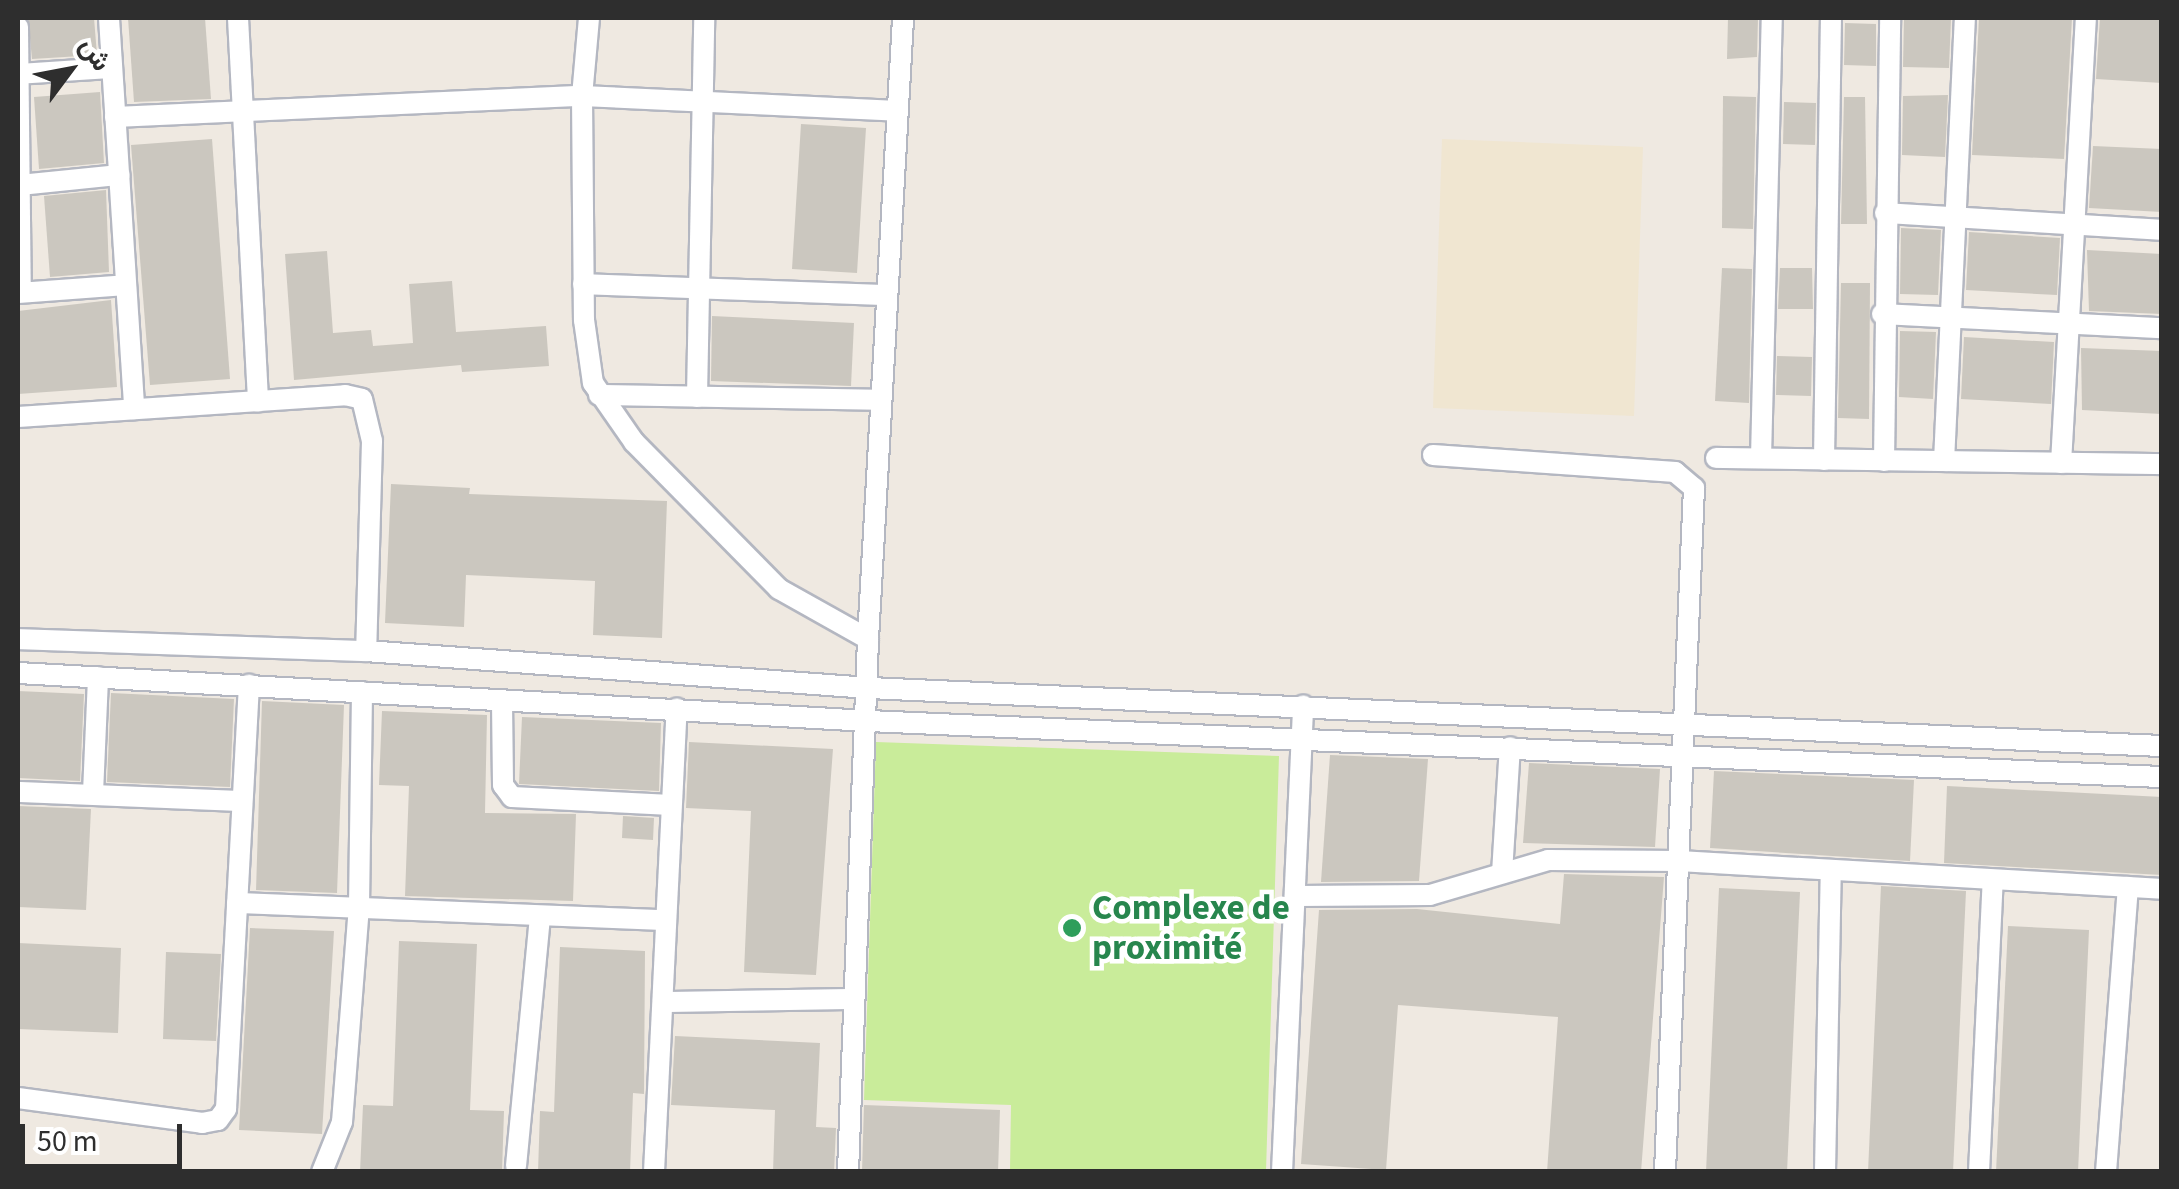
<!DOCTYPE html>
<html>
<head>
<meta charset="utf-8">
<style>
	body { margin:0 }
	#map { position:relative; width:2179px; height:1189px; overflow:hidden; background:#efe9e1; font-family:"Source Sans 3",Vazirmatn,sans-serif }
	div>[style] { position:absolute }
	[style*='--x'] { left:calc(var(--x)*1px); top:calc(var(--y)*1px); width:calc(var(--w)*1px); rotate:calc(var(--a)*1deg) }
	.education>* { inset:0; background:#f0e6d1 }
	.pitch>* { inset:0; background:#c9ec9a }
	.building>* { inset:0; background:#cbc7bf }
	.roads { filter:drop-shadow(2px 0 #b4b7c1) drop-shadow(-2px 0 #b4b7c1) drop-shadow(0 2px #b4b7c1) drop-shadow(0 -2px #b4b7c1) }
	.minor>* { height:20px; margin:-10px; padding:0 10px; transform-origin:10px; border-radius:10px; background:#fff }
	.dots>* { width:28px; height:28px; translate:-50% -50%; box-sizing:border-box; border:5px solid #fff; border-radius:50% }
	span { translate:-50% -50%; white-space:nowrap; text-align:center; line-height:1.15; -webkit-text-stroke:9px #fff; paint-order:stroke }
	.leisure-label { font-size:35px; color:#27864d; font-weight:700 }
	.left { translate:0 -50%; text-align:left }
	.frame { position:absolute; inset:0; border:20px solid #2e2e2e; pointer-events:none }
	.north { position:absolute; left:20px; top:20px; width:100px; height:100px; -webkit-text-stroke:8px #fff; paint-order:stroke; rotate:58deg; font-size:28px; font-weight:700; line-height:40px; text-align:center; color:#2e2e2e }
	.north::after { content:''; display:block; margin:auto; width:35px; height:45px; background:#2e2e2e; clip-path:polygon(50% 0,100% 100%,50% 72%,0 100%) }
	.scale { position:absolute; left:20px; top:1124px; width:162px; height:45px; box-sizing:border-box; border:5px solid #2e2e2e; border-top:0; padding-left:12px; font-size:30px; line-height:35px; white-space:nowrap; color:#2e2e2e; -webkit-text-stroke:8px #fff; paint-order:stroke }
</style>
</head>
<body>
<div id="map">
	<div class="education">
		<div style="clip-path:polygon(1442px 139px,1643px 147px,1634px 416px,1433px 408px)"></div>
	</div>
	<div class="pitch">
		<div style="clip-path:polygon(876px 742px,1279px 756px,1266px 1171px,1010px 1171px,1011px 1105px,864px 1100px)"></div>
	</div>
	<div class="building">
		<div style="clip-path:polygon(28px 18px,94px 18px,97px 55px,32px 59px)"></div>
		<div style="clip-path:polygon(128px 18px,205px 18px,211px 99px,134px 102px)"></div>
		<div style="clip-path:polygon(1728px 18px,1758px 18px,1757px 57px,1727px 59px)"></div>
		<div style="clip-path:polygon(1904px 18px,1951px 18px,1949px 68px,1903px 67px)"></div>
		<div style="clip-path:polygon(1979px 18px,2072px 18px,2064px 159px,1972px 155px)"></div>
		<div style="clip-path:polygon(2100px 18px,2162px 20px,2162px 83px,2096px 79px)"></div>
		<div style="clip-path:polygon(1845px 23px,1876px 24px,1876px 66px,1844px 65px)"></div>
		<div style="clip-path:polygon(100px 92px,104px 163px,39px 169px,34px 97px)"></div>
		<div style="clip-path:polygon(1948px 95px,1945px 157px,1902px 155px,1903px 96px)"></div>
		<div style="clip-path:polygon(1723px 96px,1756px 97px,1753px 229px,1722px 228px)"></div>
		<div style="clip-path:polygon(1844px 97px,1865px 97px,1867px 224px,1841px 224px)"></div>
		<div style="clip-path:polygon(1784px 102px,1816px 103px,1815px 145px,1783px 144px)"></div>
		<div style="clip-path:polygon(801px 124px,866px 128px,857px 273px,792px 269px)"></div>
		<div style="clip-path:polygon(212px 139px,230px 379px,150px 385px,131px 145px)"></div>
		<div style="clip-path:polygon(2093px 146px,2162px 149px,2162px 212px,2089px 208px)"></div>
		<div style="clip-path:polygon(106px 190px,109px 272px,50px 277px,44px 196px)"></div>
		<div style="clip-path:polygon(1901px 228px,1941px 230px,1938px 295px,1900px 294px)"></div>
		<div style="clip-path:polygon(1969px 232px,2060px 238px,2057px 295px,1966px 290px)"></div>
		<div style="clip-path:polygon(2087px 250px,2162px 254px,2162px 314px,2089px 311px)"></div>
		<div style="clip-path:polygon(327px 251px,333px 333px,371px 330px,373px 346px,413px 343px,409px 284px,452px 281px,456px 332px,546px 326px,549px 366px,462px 372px,461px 365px,294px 380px,285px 254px)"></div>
		<div style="clip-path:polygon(1722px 268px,1752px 269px,1749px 403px,1715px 401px)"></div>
		<div style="clip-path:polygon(1780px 268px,1812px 268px,1813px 309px,1778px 309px)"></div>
		<div style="clip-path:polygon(1841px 283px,1870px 283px,1869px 419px,1838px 418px)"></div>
		<div style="clip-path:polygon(111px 300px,117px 387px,18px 394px,18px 311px)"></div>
		<div style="clip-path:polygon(712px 316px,854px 323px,851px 386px,711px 381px)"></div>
		<div style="clip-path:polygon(1900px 331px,1936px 332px,1933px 399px,1899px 397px)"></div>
		<div style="clip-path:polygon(1964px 337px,2054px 342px,2051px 404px,1961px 399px)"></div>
		<div style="clip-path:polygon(2081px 348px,2162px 351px,2162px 414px,2082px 410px)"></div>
		<div style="clip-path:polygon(1777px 356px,1812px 357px,1811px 396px,1776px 395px)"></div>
		<div style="clip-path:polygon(391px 484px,470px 488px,469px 494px,667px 501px,662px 638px,593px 635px,595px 581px,466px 575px,464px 627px,385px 623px)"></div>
		<div style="clip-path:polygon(18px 691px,84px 694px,80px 781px,18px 778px)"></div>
		<div style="clip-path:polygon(111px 693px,234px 699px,230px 787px,107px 782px)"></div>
		<div style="clip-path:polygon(262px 701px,344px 705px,337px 893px,256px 890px)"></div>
		<div style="clip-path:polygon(382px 711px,487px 715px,485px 813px,576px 814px,573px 901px,405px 896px,409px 786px,379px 785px)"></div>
		<div style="clip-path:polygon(522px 717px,661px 723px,659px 791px,519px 784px)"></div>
		<div style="clip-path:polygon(689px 742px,833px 749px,816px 975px,744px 972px,751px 811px,686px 808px)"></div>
		<div style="clip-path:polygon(1330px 755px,1428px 759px,1419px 881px,1321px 882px)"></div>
		<div style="clip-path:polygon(1529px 763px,1660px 769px,1655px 847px,1523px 843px)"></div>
		<div style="clip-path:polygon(1714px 771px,1914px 780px,1910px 861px,1710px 848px)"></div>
		<div style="clip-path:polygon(1947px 786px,2162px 797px,2162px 875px,1944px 863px)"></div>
		<div style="clip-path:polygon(18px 806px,91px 809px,86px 910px,18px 907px)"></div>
		<div style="clip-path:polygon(623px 816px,654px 818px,653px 840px,622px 838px)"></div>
		<div style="clip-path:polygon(1564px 874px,1664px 877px,1641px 1172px,1547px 1172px,1558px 1017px,1398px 1005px,1386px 1170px,1301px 1164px,1319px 910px,1417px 909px,1560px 924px)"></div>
		<div style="clip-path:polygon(1881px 886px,1966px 891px,1953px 1172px,1868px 1172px)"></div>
		<div style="clip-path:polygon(1719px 888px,1800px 892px,1787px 1172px,1706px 1172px)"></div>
		<div style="clip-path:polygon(2008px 926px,2089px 930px,2078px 1172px,1996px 1172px)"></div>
		<div style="clip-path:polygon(250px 928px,334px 931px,322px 1134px,239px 1130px)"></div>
		<div style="clip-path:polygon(399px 941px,477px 944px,470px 1110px,504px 1111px,502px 1172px,360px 1172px,363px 1105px,393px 1106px)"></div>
		<div style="clip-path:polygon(18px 943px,121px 948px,118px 1033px,18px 1029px)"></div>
		<div style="clip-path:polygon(560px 947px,645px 951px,644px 1094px,633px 1093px,630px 1172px,538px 1172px,540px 1111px,554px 1112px)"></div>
		<div style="clip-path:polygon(166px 952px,221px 954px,216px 1041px,163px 1039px)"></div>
		<div style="clip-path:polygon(675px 1036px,820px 1043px,816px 1127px,836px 1128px,834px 1172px,773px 1172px,775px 1110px,671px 1105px)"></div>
		<div style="clip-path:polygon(864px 1105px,1000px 1110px,998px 1172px,862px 1172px)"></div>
	</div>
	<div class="roads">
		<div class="minor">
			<div style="--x:109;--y:18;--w:392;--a:86.3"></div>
			<div style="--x:238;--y:18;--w:384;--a:87"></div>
			<div style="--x:589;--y:18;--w:78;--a:95.1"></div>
			<div style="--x:582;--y:96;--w:224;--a:89.5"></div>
			<div style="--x:584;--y:320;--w:64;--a:81.9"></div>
			<div style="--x:593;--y:383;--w:72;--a:55.2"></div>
			<div style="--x:634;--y:442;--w:206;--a:45.4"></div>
			<div style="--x:779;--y:589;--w:102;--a:29.3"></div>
			<div style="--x:18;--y:27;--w:265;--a:89.4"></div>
			<div style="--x:18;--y:74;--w:94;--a:-3.7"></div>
			<div style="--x:115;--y:117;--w:467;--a:-2.6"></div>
			<div style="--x:582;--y:96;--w:316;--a:2.7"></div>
			<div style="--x:20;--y:185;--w:100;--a:-5.8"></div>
			<div style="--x:1885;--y:213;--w:278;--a:3.5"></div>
			<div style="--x:583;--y:284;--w:304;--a:2.1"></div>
			<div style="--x:18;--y:293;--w:108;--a:-4.2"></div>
			<div style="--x:1882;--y:314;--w:280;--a:2.9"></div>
			<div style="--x:599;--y:395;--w:282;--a:1"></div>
			<div style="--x:697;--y:397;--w:379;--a:-88.9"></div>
			<div style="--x:18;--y:417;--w:328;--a:-3.8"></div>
			<div style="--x:345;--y:395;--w:17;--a:13"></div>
			<div style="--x:362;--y:399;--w:43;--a:76.6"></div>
			<div style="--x:372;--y:441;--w:210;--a:91.6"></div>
			<div style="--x:1433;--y:455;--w:243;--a:4"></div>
			<div style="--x:1675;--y:472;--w:25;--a:40"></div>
			<div style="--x:1694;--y:488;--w:685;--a:92.43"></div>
			<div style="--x:1716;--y:458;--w:446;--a:0.8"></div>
			<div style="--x:1761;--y:458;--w:440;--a:-88.6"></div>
			<div style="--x:1824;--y:460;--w:442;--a:-89.1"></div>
			<div style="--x:1884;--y:461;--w:443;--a:-89.2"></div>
			<div style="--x:1944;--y:461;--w:443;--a:-87.3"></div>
			<div style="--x:2061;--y:463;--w:446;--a:-86.8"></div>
			<div style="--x:18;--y:639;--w:348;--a:2"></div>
			<div style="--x:366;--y:651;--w:504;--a:4.21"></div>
			<div style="--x:869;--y:688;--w:1294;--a:2.57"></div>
			<div style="--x:18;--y:673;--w:851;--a:3.23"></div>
			<div style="--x:868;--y:721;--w:1295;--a:2.48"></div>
			<div style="--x:502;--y:702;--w:83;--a:89.3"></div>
			<div style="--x:503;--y:785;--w:15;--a:53"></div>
			<div style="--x:512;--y:797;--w:159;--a:2.9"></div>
			<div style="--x:18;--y:792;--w:224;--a:2.3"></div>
			<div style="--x:93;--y:793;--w:116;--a:-87.5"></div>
			<div style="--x:1502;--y:873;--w:126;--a:-86.4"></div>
			<div style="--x:1298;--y:896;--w:132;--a:-0.4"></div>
			<div style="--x:1430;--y:895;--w:123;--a:-16.5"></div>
			<div style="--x:1548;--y:860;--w:131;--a:0.4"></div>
			<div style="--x:1679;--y:861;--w:484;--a:3.3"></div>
			<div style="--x:237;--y:903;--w:429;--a:2.3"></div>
			<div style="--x:663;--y:1002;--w:191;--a:-0.9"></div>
			<div style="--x:18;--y:1098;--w:186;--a:7.7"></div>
			<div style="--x:202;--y:1123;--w:16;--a:-11"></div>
			<div style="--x:218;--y:1120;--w:14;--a:-54"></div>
			<div style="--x:226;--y:1109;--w:425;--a:-86.9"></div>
			<div style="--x:516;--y:1166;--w:251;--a:-84.5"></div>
			<div style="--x:322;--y:1172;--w:54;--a:-68.2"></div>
			<div style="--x:342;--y:1122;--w:216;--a:-85.5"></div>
			<div style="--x:359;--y:907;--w:215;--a:-89.2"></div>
			<div style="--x:654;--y:1172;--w:464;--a:-87.2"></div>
			<div style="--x:848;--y:1172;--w:533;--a:-87.85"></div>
			<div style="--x:868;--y:639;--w:622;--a:-86.77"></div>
			<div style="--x:1282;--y:1172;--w:467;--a:-87.4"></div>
			<div style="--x:1825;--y:1172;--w:302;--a:-88.9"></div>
			<div style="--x:1979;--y:1172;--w:292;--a:-87.3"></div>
			<div style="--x:2106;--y:1172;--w:286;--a:-85.6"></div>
		</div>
	</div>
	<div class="dots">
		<div style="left:1072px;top:928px;background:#2e9e5b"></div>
	</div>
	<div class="leisure-label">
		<span class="left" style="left:1092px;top:928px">Complexe de<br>proximité</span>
	</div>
	<div class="frame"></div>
	<div class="north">ش</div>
	<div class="scale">50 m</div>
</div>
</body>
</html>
